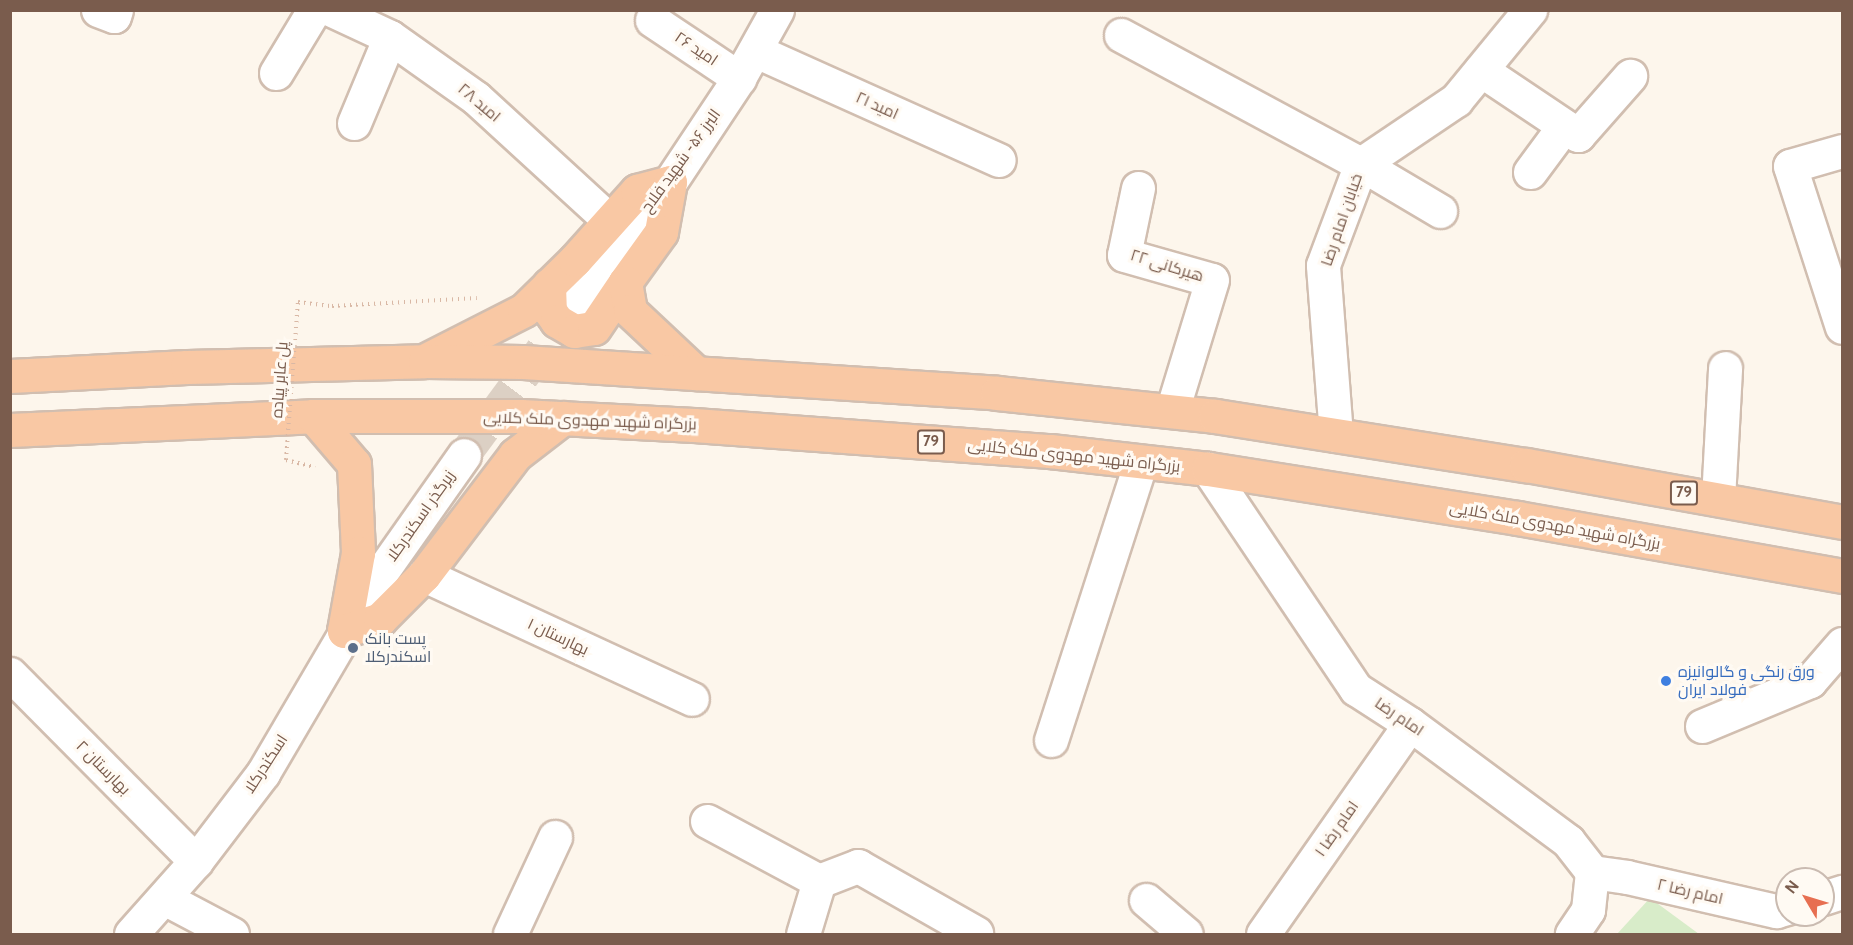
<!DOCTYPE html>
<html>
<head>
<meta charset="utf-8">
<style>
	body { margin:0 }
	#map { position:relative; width:1853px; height:945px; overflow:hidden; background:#fdf6ec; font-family:Cabin,Cairo,sans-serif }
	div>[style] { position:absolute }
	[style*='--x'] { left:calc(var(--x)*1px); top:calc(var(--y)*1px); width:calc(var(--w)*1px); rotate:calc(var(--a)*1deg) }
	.green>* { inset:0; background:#d8ecc9 }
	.tertiary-tunnel>* { height:33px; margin-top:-16.5px; transform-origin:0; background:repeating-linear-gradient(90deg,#dcd0c4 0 33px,transparent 0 49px) }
	.path>* { height:4px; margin-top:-2px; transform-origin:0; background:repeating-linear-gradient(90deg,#d9b8a5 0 1.5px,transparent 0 6px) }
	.roads { filter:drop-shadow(2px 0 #d1beb0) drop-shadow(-2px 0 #d1beb0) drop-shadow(0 2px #d1beb0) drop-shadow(0 -2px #d1beb0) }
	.minor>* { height:33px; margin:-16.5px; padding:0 16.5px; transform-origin:16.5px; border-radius:16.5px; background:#fff }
	.tertiary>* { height:33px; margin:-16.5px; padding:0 16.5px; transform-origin:16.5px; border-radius:16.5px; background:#fff }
	.trunk>* { height:33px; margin:-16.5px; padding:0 16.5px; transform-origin:16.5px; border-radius:16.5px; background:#f9c8a4 }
	.path-bridge>* { height:4px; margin-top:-2px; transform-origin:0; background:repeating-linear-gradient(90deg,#d9b8a5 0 1.5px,transparent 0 6px) }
	.dots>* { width:16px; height:16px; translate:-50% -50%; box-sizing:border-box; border:3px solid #fffaf3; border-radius:50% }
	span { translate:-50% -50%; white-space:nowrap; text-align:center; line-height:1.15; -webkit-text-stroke:6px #fffaf3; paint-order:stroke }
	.shield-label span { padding:2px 4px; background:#fffaf3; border:2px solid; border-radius:4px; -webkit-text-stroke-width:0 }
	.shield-label { font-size:15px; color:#7a5c4d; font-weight:700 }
	.street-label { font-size:16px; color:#7a5c4d }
	.service-label { font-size:16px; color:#4e5e75 }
	.left { translate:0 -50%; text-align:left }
	.shop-label { font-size:16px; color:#366cbe }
	.frame { position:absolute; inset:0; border:12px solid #7a5c4d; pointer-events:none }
	.north { position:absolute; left:1775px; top:867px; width:60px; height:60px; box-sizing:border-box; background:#fffaf3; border:2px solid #cabbb1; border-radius:50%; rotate:308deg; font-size:16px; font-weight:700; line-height:24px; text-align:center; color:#7a5c4d }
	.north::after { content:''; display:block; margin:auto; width:21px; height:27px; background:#e76f51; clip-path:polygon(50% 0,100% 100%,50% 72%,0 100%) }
</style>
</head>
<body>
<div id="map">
	<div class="green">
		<div style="clip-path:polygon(1650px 898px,1699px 934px,1617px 934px)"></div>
	</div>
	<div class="tertiary-tunnel">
		<div style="--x:464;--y:455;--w:187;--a:-53.5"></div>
	</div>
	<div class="path">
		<div style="--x:298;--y:302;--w:34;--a:7"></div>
		<div style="--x:332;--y:306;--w:145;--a:-3.2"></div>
		<div style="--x:286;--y:460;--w:30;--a:14"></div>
	</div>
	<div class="roads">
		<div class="minor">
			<div style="--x:98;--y:10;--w:17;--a:21"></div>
			<div style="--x:114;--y:16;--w:6;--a:-72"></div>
			<div style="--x:332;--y:10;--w:64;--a:25"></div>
			<div style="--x:390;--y:37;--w:105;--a:35.3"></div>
			<div style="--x:476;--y:98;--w:180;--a:42.5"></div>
			<div style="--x:652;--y:20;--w:105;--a:33.7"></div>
			<div style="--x:1121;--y:35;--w:272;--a:28.3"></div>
			<div style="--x:1361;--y:164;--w:92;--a:30.7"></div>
			<div style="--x:756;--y:51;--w:266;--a:24.2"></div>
			<div style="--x:1481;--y:70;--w:117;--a:33.8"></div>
			<div style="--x:1578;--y:135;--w:79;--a:-48.6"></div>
			<div style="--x:276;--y:73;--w:74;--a:-58.9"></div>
			<div style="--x:354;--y:123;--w:93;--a:-67.3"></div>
			<div style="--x:1842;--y:151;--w:54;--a:163.9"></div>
			<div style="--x:1790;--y:166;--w:169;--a:72.1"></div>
			<div style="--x:1530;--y:172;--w:57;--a:-53.5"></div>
			<div style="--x:1138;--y:188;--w:68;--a:101.8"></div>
			<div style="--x:1124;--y:255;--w:91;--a:15.9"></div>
			<div style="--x:1212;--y:280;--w:137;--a:107"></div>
			<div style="--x:1336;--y:435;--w:170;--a:-94.4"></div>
			<div style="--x:1323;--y:265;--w:108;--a:-69.4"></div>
			<div style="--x:1361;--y:164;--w:115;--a:-34"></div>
			<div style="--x:1456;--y:100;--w:117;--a:-50.6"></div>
			<div style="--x:1208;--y:469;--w:265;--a:56.1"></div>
			<div style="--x:1356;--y:689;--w:64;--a:32.9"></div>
			<div style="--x:1410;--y:724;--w:197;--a:36.5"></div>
			<div style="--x:1568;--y:841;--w:39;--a:52"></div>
			<div style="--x:1592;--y:872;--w:38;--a:96"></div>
			<div style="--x:1588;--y:910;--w:29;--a:124"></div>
			<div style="--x:1718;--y:499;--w:131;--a:-86.9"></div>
			<div style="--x:424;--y:575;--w:295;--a:24.8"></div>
			<div style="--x:10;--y:674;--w:264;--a:45.2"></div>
			<div style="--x:1702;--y:726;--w:117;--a:-22.6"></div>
			<div style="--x:1810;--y:681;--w:49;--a:-49.1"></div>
			<div style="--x:1051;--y:740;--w:292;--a:-72.1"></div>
			<div style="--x:707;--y:821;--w:127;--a:28.2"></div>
			<div style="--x:819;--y:881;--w:55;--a:106.8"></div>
			<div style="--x:1592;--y:872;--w:35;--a:8"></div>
			<div style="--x:1627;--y:877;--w:153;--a:12.9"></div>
			<div style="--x:1776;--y:911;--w:11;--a:-15"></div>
			<div style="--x:819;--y:881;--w:42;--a:-21"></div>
			<div style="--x:858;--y:866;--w:136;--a:29.6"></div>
			<div style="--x:164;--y:898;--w:77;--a:27.9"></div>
			<div style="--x:1823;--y:898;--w:20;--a:-18"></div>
			<div style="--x:1146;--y:900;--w:52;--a:40.4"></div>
			<div style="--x:510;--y:934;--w:107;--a:-65.1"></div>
			<div style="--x:1263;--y:934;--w:256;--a:-55"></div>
		</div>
		<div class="tertiary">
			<div style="--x:575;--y:305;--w:94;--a:-53.6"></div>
			<div style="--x:631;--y:229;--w:61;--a:-50.3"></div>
			<div style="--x:670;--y:182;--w:125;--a:-56.4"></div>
			<div style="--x:739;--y:78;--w:78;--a:-60.8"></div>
			<div style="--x:131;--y:934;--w:98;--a:-48.3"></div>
			<div style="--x:196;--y:861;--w:111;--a:-52.7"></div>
			<div style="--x:263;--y:773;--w:227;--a:-59.6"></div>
			<div style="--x:378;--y:577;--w:149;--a:-54.8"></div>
		</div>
		<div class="trunk">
			<div style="--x:549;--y:285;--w:26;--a:88"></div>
			<div style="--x:550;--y:311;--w:12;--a:55"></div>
			<div style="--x:557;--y:321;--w:20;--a:30"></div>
			<div style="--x:574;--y:331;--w:20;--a:-9"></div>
			<div style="--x:594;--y:328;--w:55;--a:-56"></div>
			<div style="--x:428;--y:359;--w:108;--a:-27"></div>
			<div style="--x:524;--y:310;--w:71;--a:-44.4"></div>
			<div style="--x:575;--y:260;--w:93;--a:-48.1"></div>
			<div style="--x:637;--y:191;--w:34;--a:-15"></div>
			<div style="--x:670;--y:182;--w:51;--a:100.2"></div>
			<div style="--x:661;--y:232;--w:62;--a:125.8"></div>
			<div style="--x:625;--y:282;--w:29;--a:80"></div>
			<div style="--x:630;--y:311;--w:91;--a:43.2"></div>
			<div style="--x:10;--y:376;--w:177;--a:-2.9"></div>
			<div style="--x:187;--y:367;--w:238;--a:-1.4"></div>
			<div style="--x:425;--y:361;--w:98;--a:0.6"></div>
			<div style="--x:523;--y:362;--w:475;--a:3.7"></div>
			<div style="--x:997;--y:393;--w:219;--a:6"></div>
			<div style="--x:1215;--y:416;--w:315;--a:9"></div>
			<div style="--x:1526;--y:465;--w:321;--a:10.2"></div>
			<div style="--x:313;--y:416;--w:63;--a:49.5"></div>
			<div style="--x:354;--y:464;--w:89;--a:87.4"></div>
			<div style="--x:358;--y:553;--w:79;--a:100.2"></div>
			<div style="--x:344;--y:631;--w:38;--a:-18"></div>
			<div style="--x:380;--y:619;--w:62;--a:-45"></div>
			<div style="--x:424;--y:575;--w:151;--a:-52.8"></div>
			<div style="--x:515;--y:455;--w:61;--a:-37.6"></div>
			<div style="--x:10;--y:430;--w:303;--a:-2.6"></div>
			<div style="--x:313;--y:416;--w:208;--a:0"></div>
			<div style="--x:521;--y:416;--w:173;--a:3"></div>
			<div style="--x:694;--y:425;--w:357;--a:4.2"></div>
			<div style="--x:1050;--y:451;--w:159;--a:6.5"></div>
			<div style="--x:1208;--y:469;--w:313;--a:9"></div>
			<div style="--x:1517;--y:518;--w:330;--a:10.1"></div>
		</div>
	</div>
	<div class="path-bridge">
		<div style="--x:286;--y:460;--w:158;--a:-85.7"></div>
	</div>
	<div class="dots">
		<div style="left:353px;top:648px;background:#5c6f8a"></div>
		<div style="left:1666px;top:681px;background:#3f7fe0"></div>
	</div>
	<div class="shield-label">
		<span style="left:931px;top:442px">79</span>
		<span style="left:1684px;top:493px">79</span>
	</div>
	<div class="street-label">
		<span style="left:696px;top:49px;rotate:34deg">امید ۲۶</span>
		<span style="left:479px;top:103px;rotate:40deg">امید ۲۸</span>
		<span style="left:877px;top:106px;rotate:24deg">امید ۲۱</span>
		<span style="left:681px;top:161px;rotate:-54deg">البرز ۵۶- شهید فلاح</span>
		<span style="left:1342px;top:220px;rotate:-71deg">خیابان امام رضا</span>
		<span style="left:1167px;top:266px;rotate:17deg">هیرکانی ۲۲</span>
		<span style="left:280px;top:380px;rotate:-86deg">پل عابر پیاده</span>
		<span style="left:590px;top:421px;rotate:2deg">بزرگراه شهید مهدوی ملک کلایی</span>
		<span style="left:1074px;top:456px;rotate:6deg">بزرگراه شهید مهدوی ملک کلایی</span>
		<span style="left:421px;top:516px;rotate:-55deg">زیرگذر اسکندرکلا</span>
		<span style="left:1555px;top:526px;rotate:10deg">بزرگراه شهید مهدوی ملک کلایی</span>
		<span style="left:558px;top:637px;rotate:25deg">بهارستان ۱</span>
		<span style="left:1399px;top:717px;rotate:34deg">امام رضا</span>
		<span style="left:266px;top:764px;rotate:-57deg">اسکندرکلا</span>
		<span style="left:103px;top:768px;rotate:45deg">بهارستان ۲</span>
		<span style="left:1337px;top:829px;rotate:-55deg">امام رضا ۱</span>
		<span style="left:1690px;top:892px;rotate:13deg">امام رضا ۲</span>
	</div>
	<div class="service-label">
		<span class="left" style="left:365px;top:648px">پست بانک<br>اسکندرکلا</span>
	</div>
	<div class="shop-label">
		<span class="left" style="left:1678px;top:681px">ورق رنگی و گالوانیزه<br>فولاد ایران</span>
	</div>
	<div class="frame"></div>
	<div class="north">N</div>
</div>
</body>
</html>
